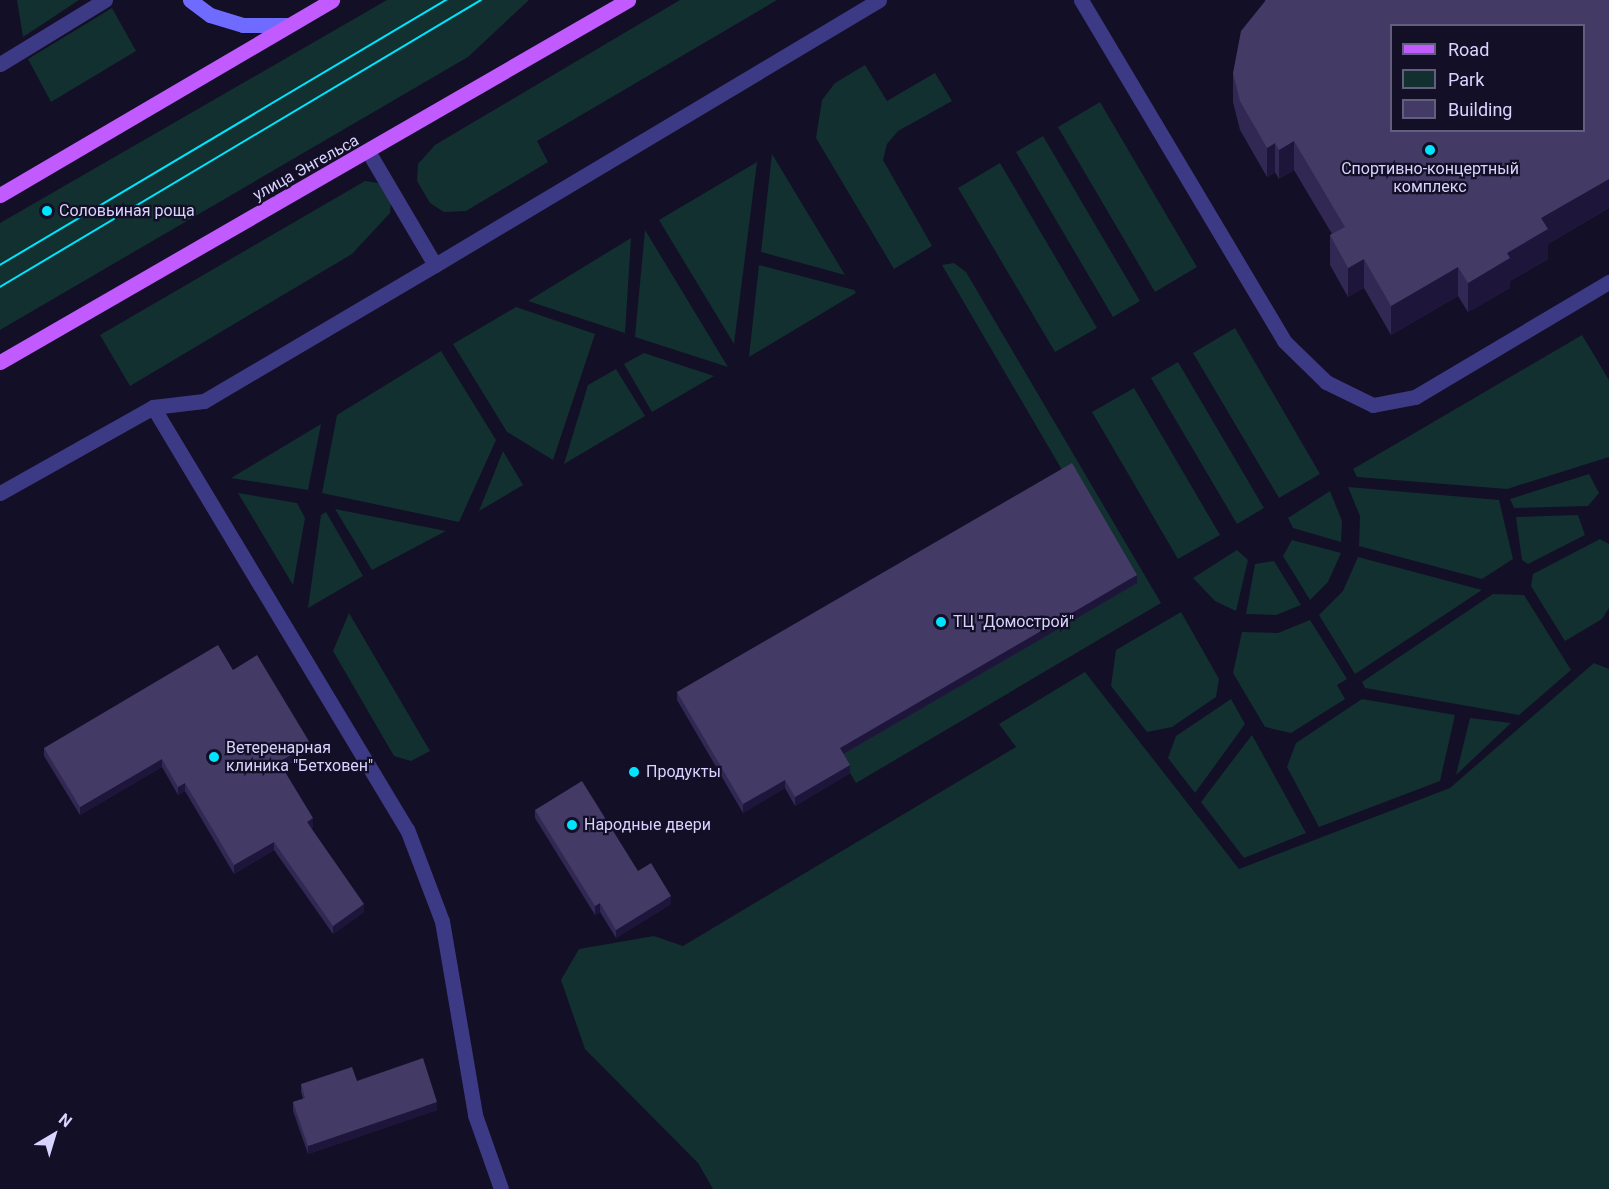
<!DOCTYPE html>
<html>
<head>
<meta charset="utf-8">
<style>
	body { margin:0 }
	#map { position:relative; width:1609px; height:1189px; overflow:hidden; background:#130f26; font-family:Roboto,sans-serif }
	div>[style] { position:absolute }
	[style*='--x'] { left:calc(var(--x)*1px); top:calc(var(--y)*1px); width:calc(var(--w)*1px); rotate:calc(var(--a)*1deg) }
	.green>* { inset:0; background:#12302f }
	.lane>* { height:15px; margin:-7.5px; padding:0 7.5px; transform-origin:7.5px; border-radius:7.5px; background:#3d3a85 }
	.street>* { height:15px; margin:-7.5px; padding:0 7.5px; transform-origin:7.5px; border-radius:7.5px; background:#3d3a85 }
	.secondary>* { height:15px; margin:-7.5px; padding:0 7.5px; transform-origin:7.5px; border-radius:7.5px; background:#6f6bff }
	.primary>* { height:15px; margin:-7.5px; padding:0 7.5px; transform-origin:7.5px; border-radius:7.5px; background:#c25bff }
	.tram>* { height:1.5px; margin:-0.75px; padding:0 0.75px; transform-origin:0.75px; border-radius:0.75px; background:#00e5ff }
	.wall>* { inset:0; background:#312854 }
	.shaded-wall>* { inset:0; background:#1d163a }
	.building>* { inset:0; background:#433a66 }
	.dots>* { width:16px; height:16px; translate:-50% -50%; box-sizing:border-box; border:3px solid #130f26; border-radius:50% }
	span { translate:-50% -50%; white-space:nowrap; text-align:center; line-height:1.15; -webkit-text-stroke:4.5px #130f26; paint-order:stroke }
	.street-label { font-size:16px; color:#d9d4ff }
	.poi-label { font-size:16px; color:#d9d4ff }
	.left { translate:0 -50%; text-align:left }
	.legend { position:absolute; left:1390px; top:24px; width:195px; height:108px; box-sizing:border-box; background:#130f26; border:2px solid #625e7d; margin:0; padding:8px 10px; list-style:none; font-size:18px; color:#d9d4ff }
	.legend li { display:flex; align-items:center; gap:12px; height:30px }
	.legend b { width:30px; border:2px solid #625e7d }
	.north { position:absolute; left:24px; top:1105px; width:60px; height:60px; -webkit-text-stroke:4px #130f26; paint-order:stroke; rotate:38deg; font-size:16px; font-weight:700; line-height:24px; text-align:center; color:#d9d4ff }
	.north::after { content:''; display:block; margin:auto; width:21px; height:27px; background:#d9d4ff; clip-path:polygon(50% 0,100% 100%,50% 72%,0 100%) }
</style>
</head>
<body>
<div id="map">
	<div class="green">
		<div style="clip-path:polygon(17px 0,79px 0,23px 37px)"></div>
		<div style="clip-path:polygon(387px 0,529px 0,468px 57px,0 330px,0 223px)"></div>
		<div style="clip-path:polygon(680px 0,777px 0,537px 141px,548px 162px,466px 211px,444px 212px,430px 203px,417px 181px,418px 164px,435px 145px)"></div>
		<div style="clip-path:polygon(112px 8px,136px 51px,51px 102px,28px 59px)"></div>
		<div style="clip-path:polygon(865px 65px,887px 101px,935px 73px,952px 101px,898px 131px,887px 144px,883px 160px,932px 246px,894px 269px,816px 138px,822px 100px,835px 83px)"></div>
		<div style="clip-path:polygon(1100px 102px,1197px 267px,1155px 292px,1058px 127px)"></div>
		<div style="clip-path:polygon(1043px 136px,1140px 301px,1113px 317px,1016px 152px)"></div>
		<div style="clip-path:polygon(772px 154px,845px 275px,761px 252px)"></div>
		<div style="clip-path:polygon(757px 162px,734px 344px,659px 220px)"></div>
		<div style="clip-path:polygon(1000px 163px,1097px 328px,1055px 352px,958px 188px)"></div>
		<div style="clip-path:polygon(365px 181px,378px 183px,391px 201px,390px 213px,352px 254px,130px 386px,100px 335px)"></div>
		<div style="clip-path:polygon(645px 230px,728px 367px,635px 337px)"></div>
		<div style="clip-path:polygon(631px 238px,625px 333px,528px 301px)"></div>
		<div style="clip-path:polygon(954px 263px,966px 272px,1161px 603px,856px 783px,840px 756px,1137px 583px,1065px 475px,942px 265px)"></div>
		<div style="clip-path:polygon(759px 265px,854px 290px,856px 293px,749px 357px)"></div>
		<div style="clip-path:polygon(516px 307px,595px 334px,553px 460px,507px 432px,453px 344px)"></div>
		<div style="clip-path:polygon(1235px 328px,1320px 474px,1279px 498px,1193px 353px)"></div>
		<div style="clip-path:polygon(1582px 335px,1609px 380px,1609px 457px,1507px 489px,1357px 477px,1353px 469px)"></div>
		<div style="clip-path:polygon(441px 351px,496px 440px,459px 522px,322px 493px,337px 415px)"></div>
		<div style="clip-path:polygon(644px 353px,714px 376px,652px 412px,624px 364px)"></div>
		<div style="clip-path:polygon(1178px 362px,1264px 508px,1237px 524px,1151px 378px)"></div>
		<div style="clip-path:polygon(616px 369px,645px 416px,564px 464px,588px 385px)"></div>
		<div style="clip-path:polygon(1134px 388px,1220px 535px,1178px 559px,1092px 412px)"></div>
		<div style="clip-path:polygon(321px 424px,308px 490px,231px 478px)"></div>
		<div style="clip-path:polygon(503px 451px,523px 485px,479px 511px)"></div>
		<div style="clip-path:polygon(1589px 474px,1599px 493px,1588px 506px,1514px 508px,1510px 499px)"></div>
		<div style="clip-path:polygon(1348px 487px,1499px 500px,1513px 559px,1482px 579px,1359px 546px,1360px 516px)"></div>
		<div style="clip-path:polygon(1330px 491px,1342px 521px,1341px 542px,1293px 528px,1288px 518px)"></div>
		<div style="clip-path:polygon(238px 493px,297px 503px,305px 518px,293px 585px)"></div>
		<div style="clip-path:polygon(335px 509px,446px 531px,372px 570px)"></div>
		<div style="clip-path:polygon(326px 512px,363px 576px,308px 608px,321px 515px)"></div>
		<div style="clip-path:polygon(1578px 515px,1585px 535px,1528px 564px,1522px 560px,1516px 517px)"></div>
		<div style="clip-path:polygon(1600px 539px,1609px 544px,1609px 608px,1602px 619px,1565px 641px,1531px 586px,1533px 574px)"></div>
		<div style="clip-path:polygon(1292px 540px,1341px 553px,1328px 582px,1310px 600px,1283px 556px)"></div>
		<div style="clip-path:polygon(1237px 550px,1248px 560px,1236px 611px,1215px 601px,1193px 578px)"></div>
		<div style="clip-path:polygon(1358px 557px,1482px 590px,1355px 674px,1319px 615px,1343px 591px)"></div>
		<div style="clip-path:polygon(1274px 561px,1301px 605px,1276px 615px,1246px 614px,1255px 564px)"></div>
		<div style="clip-path:polygon(1493px 594px,1524px 595px,1571px 670px,1519px 715px,1365px 688px,1362px 682px)"></div>
		<div style="clip-path:polygon(1181px 612px,1219px 679px,1216px 697px,1172px 727px,1147px 732px,1111px 686px,1116px 650px)"></div>
		<div style="clip-path:polygon(349px 613px,430px 751px,411px 761px,394px 756px,333px 651px)"></div>
		<div style="clip-path:polygon(1310px 620px,1347px 679px,1337px 685px,1345px 699px,1291px 733px,1265px 727px,1233px 673px,1242px 632px,1278px 633px)"></div>
		<div style="clip-path:polygon(1594px 663px,1609px 669px,1609px 1189px,713px 1189px,698px 1163px,585px 1049px,561px 980px,579px 949px,654px 936px,683px 946px,1016px 747px,999px 724px,1085px 672px,1239px 869px,1450px 788px)"></div>
		<div style="clip-path:polygon(1231px 699px,1245px 724px,1195px 793px,1168px 758px,1176px 736px)"></div>
		<div style="clip-path:polygon(1362px 699px,1455px 715px,1440px 781px,1319px 827px,1287px 767px,1296px 743px)"></div>
		<div style="clip-path:polygon(1470px 718px,1511px 723px,1456px 775px)"></div>
		<div style="clip-path:polygon(1252px 735px,1306px 833px,1244px 858px,1201px 802px)"></div>
	</div>
	<div class="lane">
		<div style="--x:1081;--y:0;--w:397;--a:59.2"></div>
		<div style="--x:1284;--y:341;--w:59;--a:44.3"></div>
		<div style="--x:1326;--y:382;--w:52;--a:26.1"></div>
		<div style="--x:1373;--y:405;--w:43;--a:-10.8"></div>
		<div style="--x:1415;--y:397;--w:226;--a:-30.7"></div>
		<div style="--x:435;--y:265;--w:517;--a:-30.83"></div>
		<div style="--x:153;--y:407;--w:493;--a:59"></div>
		<div style="--x:407;--y:829;--w:98;--a:69.2"></div>
		<div style="--x:442;--y:921;--w:197;--a:80.3"></div>
		<div style="--x:475;--y:1115;--w:78;--a:70.6"></div>
		<div style="--x:0;--y:493;--w:176;--a:-29.3"></div>
		<div style="--x:153;--y:407;--w:51;--a:-6.7"></div>
		<div style="--x:204;--y:401;--w:268;--a:-30.5"></div>
		<div style="--x:435;--y:265;--w:130;--a:-120.5"></div>
	</div>
	<div class="street">
		<div style="--x:0;--y:64;--w:123;--a:-31.4"></div>
	</div>
	<div class="secondary">
		<div style="--x:190;--y:0;--w:25;--a:37"></div>
		<div style="--x:210;--y:15;--w:34;--a:17"></div>
		<div style="--x:243;--y:25;--w:45;--a:0"></div>
	</div>
	<div class="primary">
		<div style="--x:0;--y:195;--w:385;--a:-30.4"></div>
		<div style="--x:0;--y:362;--w:725;--a:-29.96"></div>
	</div>
	<div class="tram">
		<div style="--x:0;--y:265;--w:519;--a:-30.72"></div>
		<div style="--x:0;--y:287;--w:560;--a:-30.82"></div>
	</div>
	<div class="wall">
		<div style="clip-path:polygon(1265px 0,1609px 0,1609px 208px,1548px 244px,1548px 259px,1510px 281px,1510px 288px,1468px 312px,1458px 296px,1391px 335px,1364px 288px,1348px 297px,1330px 265px,1330px 235px,1332px 234px,1294px 170px,1279px 179px,1275px 172px,1267px 177px,1240px 130px,1233px 102px,1233px 73px,1265px 2px)"></div>
		<div style="clip-path:polygon(1137px 583px,844px 754px,850px 773px,795px 806px,785px 788px,743px 813px,677px 700px,677px 692px)"></div>
		<div style="clip-path:polygon(44px 748px,310px 751px,283px 768px,313px 826px,311px 828px,364px 912px,333px 934px,274px 850px,234px 874px,185px 791px,178px 795px,162px 767px,80px 815px,44px 756px)"></div>
		<div style="clip-path:polygon(535px 810px,638px 871px,671px 904px,616px 938px,600px 912px,595px 915px,535px 818px)"></div>
		<div style="clip-path:polygon(357px 1081px,437px 1110px,308px 1154px,293px 1111px,293px 1102px,303px 1099px,301px 1092px,301px 1084px)"></div>
	</div>
	<div class="shaded-wall">
		<div style="clip-path:polygon(1294px 141px,1294px 170px,1279px 179px,1279px 150px)"></div>
		<div style="clip-path:polygon(1275px 143px,1275px 172px,1267px 177px,1267px 148px)"></div>
		<div style="clip-path:polygon(1609px 179px,1609px 208px,1548px 244px,1548px 259px,1510px 281px,1510px 288px,1468px 312px,1468px 283px,1507px 253px,1541px 218px)"></div>
		<div style="clip-path:polygon(1364px 259px,1364px 288px,1348px 297px,1348px 268px)"></div>
		<div style="clip-path:polygon(1458px 267px,1458px 296px,1391px 335px,1391px 306px)"></div>
		<div style="clip-path:polygon(1137px 575px,1137px 583px,840px 756px,840px 748px)"></div>
		<div style="clip-path:polygon(310px 743px,310px 751px,279px 770px,279px 762px)"></div>
		<div style="clip-path:polygon(162px 759px,162px 767px,80px 815px,80px 807px)"></div>
		<div style="clip-path:polygon(850px 765px,850px 773px,795px 806px,795px 797px)"></div>
		<div style="clip-path:polygon(785px 780px,785px 788px,743px 813px,743px 804px)"></div>
		<div style="clip-path:polygon(185px 783px,185px 791px,178px 795px,178px 787px)"></div>
		<div style="clip-path:polygon(313px 818px,313px 826px,307px 830px,307px 822px)"></div>
		<div style="clip-path:polygon(274px 842px,274px 850px,234px 874px,234px 865px)"></div>
		<div style="clip-path:polygon(671px 896px,671px 904px,616px 938px,616px 930px)"></div>
		<div style="clip-path:polygon(600px 903px,600px 912px,595px 915px,595px 906px)"></div>
		<div style="clip-path:polygon(364px 904px,364px 912px,333px 934px,333px 926px)"></div>
		<div style="clip-path:polygon(437px 1102px,437px 1110px,308px 1154px,308px 1146px)"></div>
	</div>
	<div class="building">
		<div style="clip-path:polygon(evenodd,1266px 0,1609px 0,1609px 179px,1541px 218px,1548px 229px,1507px 253px,1510px 258px,1468px 283px,1458px 267px,1391px 306px,1364px 259px,1348px 268px,1330px 235px,1345px 227px,1294px 141px,1279px 150px,1275px 143px,1267px 148px,1240px 101px,1233px 73px,1241px 31px,1266px 0,1392px 26px,1584px 26px,1584px 130px,1392px 130px,1392px 26px)"></div>
		<div style="clip-path:polygon(1072px 463px,1137px 575px,840px 748px,850px 765px,795px 797px,785px 780px,743px 804px,677px 692px)"></div>
		<div style="clip-path:polygon(218px 645px,233px 670px,257px 655px,310px 743px,279px 762px,313px 818px,307px 822px,364px 904px,333px 926px,274px 842px,234px 865px,185px 783px,178px 787px,162px 759px,80px 807px,44px 748px)"></div>
		<div style="clip-path:polygon(582px 781px,638px 871px,651px 863px,671px 896px,616px 930px,600px 903px,595px 906px,535px 810px)"></div>
		<div style="clip-path:polygon(423px 1058px,437px 1102px,308px 1146px,293px 1102px,305px 1098px,301px 1084px,352px 1067px,357px 1081px)"></div>
	</div>
	<div class="dots">
		<div style="left:1430px;top:150px;background:#00e5ff"></div>
		<div style="left:47px;top:211px;background:#00e5ff"></div>
		<div style="left:941px;top:622px;background:#00e5ff"></div>
		<div style="left:214px;top:757px;background:#00e5ff"></div>
		<div style="left:634px;top:772px;background:#00e5ff"></div>
		<div style="left:572px;top:825px;background:#00e5ff"></div>
	</div>
	<div class="street-label">
		<span style="left:306px;top:168px;rotate:-29deg">улица Энгельса</span>
	</div>
	<div class="poi-label">
		<span style="left:1430px;top:178px">Спортивно-концертный<br>комплекс</span>
		<span class="left" style="left:59px;top:211px">Соловьиная роща</span>
		<span class="left" style="left:953px;top:622px">ТЦ "Домострой"</span>
		<span class="left" style="left:226px;top:757px">Ветеренарная<br>клиника "Бетховен"</span>
		<span class="left" style="left:646px;top:772px">Продукты</span>
		<span class="left" style="left:584px;top:825px">Народные двери</span>
	</div>
	<ul class="legend">
	<li><b style="height:8px;background:#c25bff"></b>Road</li>
	<li><b style="height:16px;background:#12302f"></b>Park</li>
	<li><b style="height:16px;background:#433a66"></b>Building</li>
	</ul>
	<div class="north">N</div>
</div>
</body>
</html>
